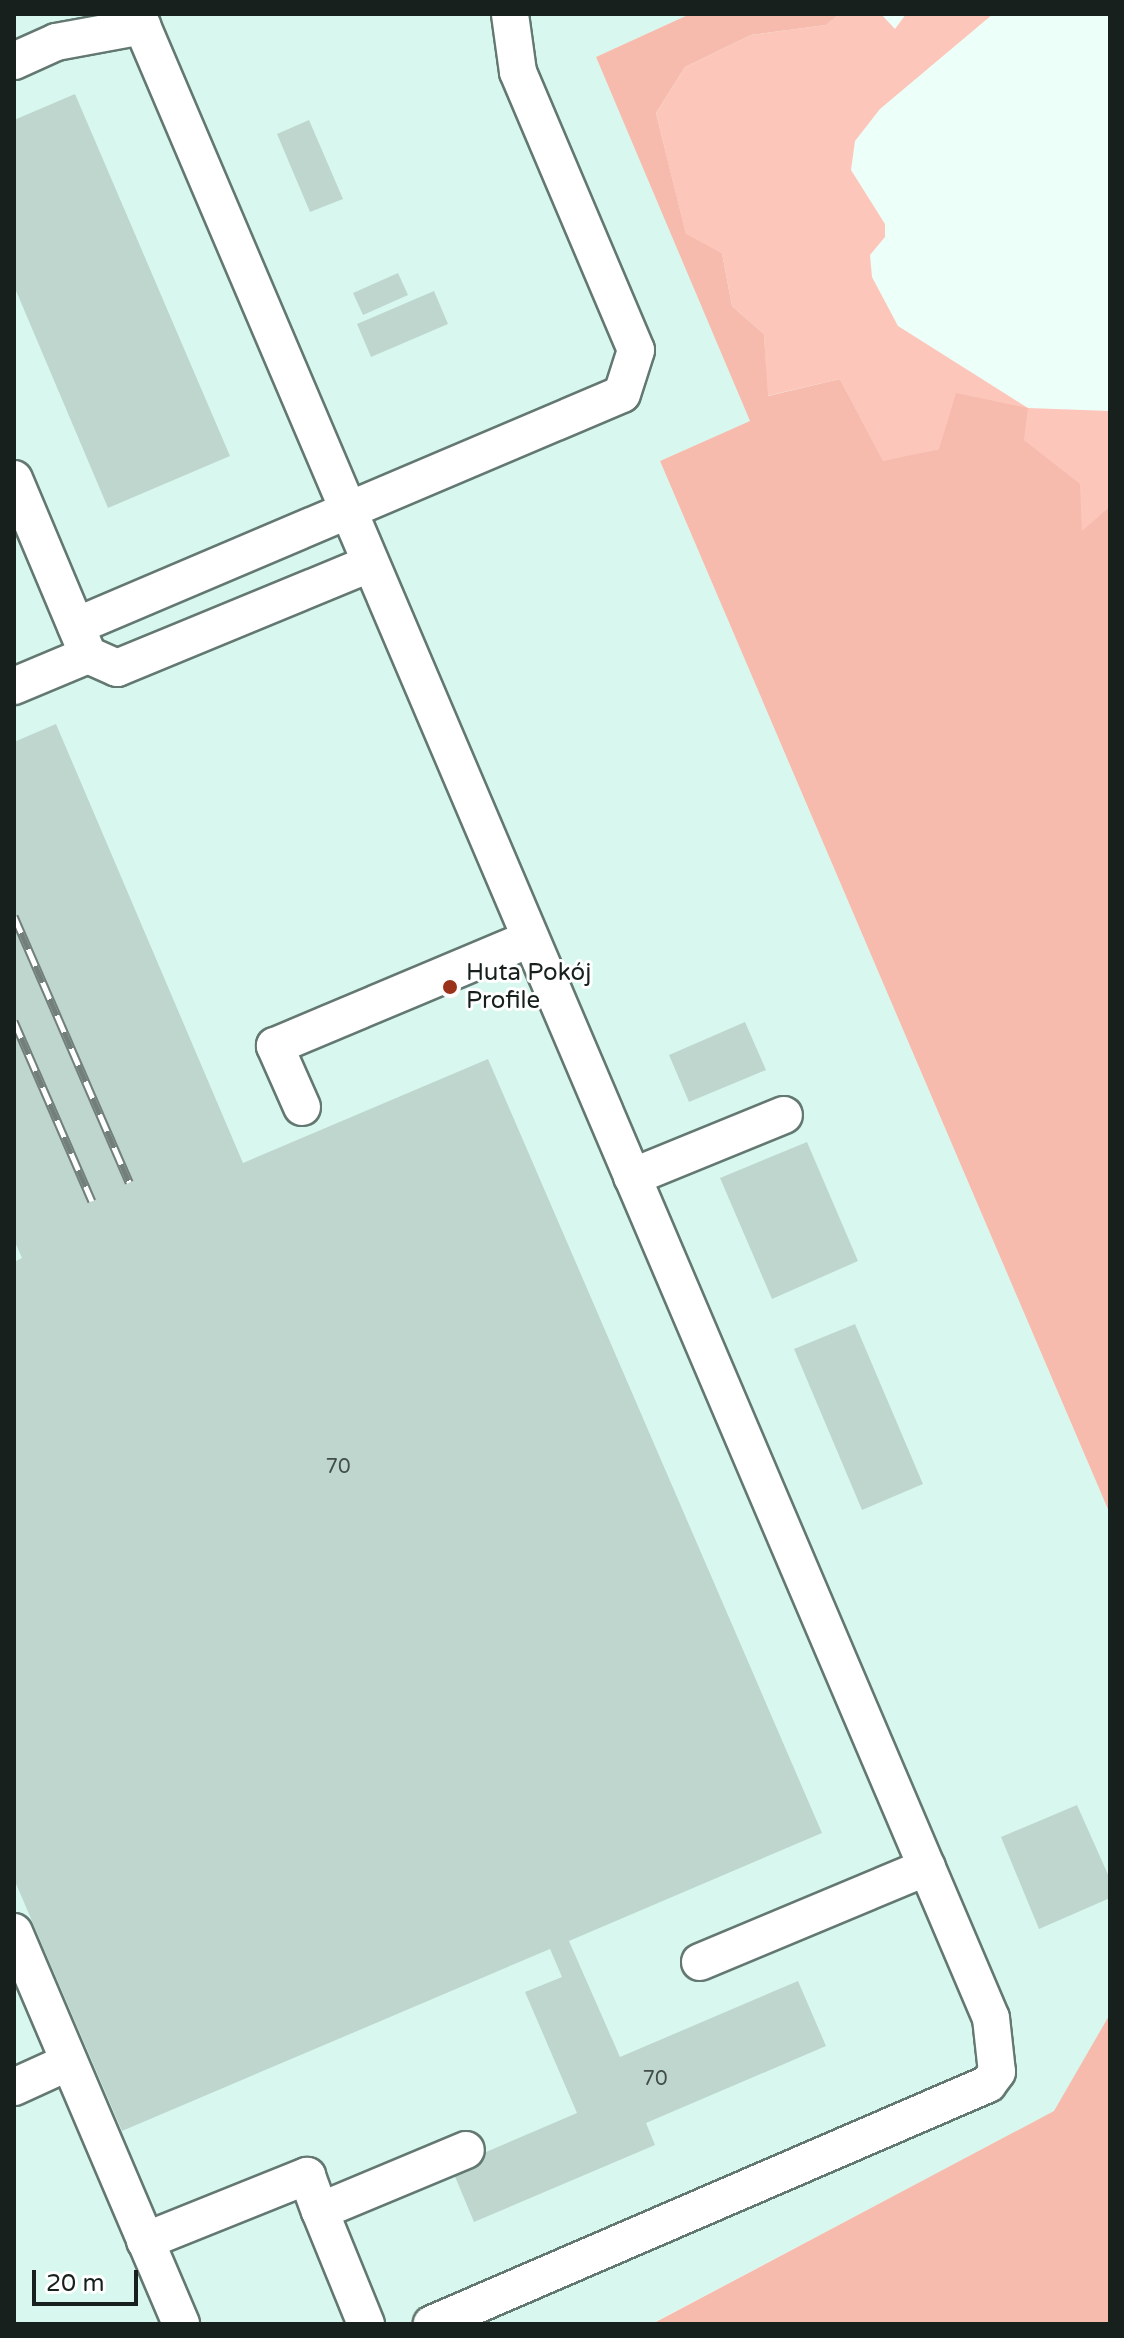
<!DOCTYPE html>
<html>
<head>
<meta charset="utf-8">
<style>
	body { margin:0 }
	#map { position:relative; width:1124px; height:2338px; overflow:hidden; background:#edfff9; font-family:"Varela Round",sans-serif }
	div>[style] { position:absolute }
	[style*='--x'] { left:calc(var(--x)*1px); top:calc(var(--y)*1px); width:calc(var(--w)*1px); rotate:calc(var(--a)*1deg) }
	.built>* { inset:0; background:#d8f8ef }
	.green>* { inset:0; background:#fcc7ba }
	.forest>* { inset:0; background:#f7bbad }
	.building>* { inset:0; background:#bfd6cf }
	.roads { filter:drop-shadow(2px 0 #647872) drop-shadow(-2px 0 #647872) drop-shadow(0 2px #647872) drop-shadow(0 -2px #647872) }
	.minor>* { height:36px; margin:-18px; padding:0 18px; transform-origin:18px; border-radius:18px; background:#fff }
	.rail>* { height:9px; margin-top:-4.5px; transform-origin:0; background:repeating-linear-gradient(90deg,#fff 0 18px,#727f7b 0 36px); box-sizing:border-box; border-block:2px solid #727f7b }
	.dots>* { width:22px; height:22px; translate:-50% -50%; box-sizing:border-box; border:4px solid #fff; border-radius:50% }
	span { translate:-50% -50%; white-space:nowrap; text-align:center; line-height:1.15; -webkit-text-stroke:6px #fff; paint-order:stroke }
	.number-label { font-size:20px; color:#414e4a }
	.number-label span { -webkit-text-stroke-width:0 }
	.poi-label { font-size:24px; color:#17201d }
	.left { translate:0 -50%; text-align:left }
	.frame { position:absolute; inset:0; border:16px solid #17201d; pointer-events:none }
	.scale { position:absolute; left:32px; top:2270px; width:106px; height:36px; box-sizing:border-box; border:4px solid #17201d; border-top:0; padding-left:10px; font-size:24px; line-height:28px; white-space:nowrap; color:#17201d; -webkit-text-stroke:6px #fff; paint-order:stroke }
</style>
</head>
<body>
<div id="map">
	<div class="built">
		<div style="clip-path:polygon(14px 14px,690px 14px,596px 57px,751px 421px,660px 461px,1110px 1514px,1110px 2014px,1055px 2111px,651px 2324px,14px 2324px)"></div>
	</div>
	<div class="green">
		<div style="clip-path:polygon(840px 14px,881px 14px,895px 29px,906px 14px,993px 14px,880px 109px,855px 141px,851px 170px,885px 224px,885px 237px,870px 255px,872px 277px,898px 326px,1028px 408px,1110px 411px,1110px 506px,1082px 532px,1023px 440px,1027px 408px,939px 449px,883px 462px,840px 379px,767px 396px,764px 334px,732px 306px,722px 253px,686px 235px,656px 113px,685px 67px,751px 35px,826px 25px)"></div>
	</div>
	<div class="forest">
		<div style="clip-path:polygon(690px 14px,840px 14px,826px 25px,751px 35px,685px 67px,656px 113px,686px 234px,722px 253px,732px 306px,764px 334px,768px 396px,840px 379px,883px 461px,939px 449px,956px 393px,1028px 408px,1024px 440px,1080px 484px,1082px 531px,1110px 506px,1110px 1514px,660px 461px,750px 421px,596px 57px)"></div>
		<div style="clip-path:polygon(1110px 2014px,1110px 2324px,652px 2324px,1054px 2111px)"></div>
	</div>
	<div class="building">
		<div style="clip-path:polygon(75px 94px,230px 456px,108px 508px,14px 286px,14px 120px)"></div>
		<div style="clip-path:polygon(309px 120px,343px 199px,310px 212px,277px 134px)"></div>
		<div style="clip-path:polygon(398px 273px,408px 295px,363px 315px,353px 293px)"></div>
		<div style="clip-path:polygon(434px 291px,448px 324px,371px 357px,357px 324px)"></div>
		<div style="clip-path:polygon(56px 724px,243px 1163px,488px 1059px,822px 1833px,569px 1941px,620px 2057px,798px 1981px,826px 2046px,646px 2123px,655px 2145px,474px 2222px,451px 2167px,577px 2113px,525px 1992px,562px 1977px,550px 1949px,122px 2131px,14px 1879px,14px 1262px,22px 1258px,14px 1240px,14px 742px)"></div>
		<div style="clip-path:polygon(745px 1022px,766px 1070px,689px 1102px,669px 1055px)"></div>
		<div style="clip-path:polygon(807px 1142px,858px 1261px,772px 1299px,720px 1178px)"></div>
		<div style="clip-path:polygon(855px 1324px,923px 1484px,862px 1510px,794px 1349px)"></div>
		<div style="clip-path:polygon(1077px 1805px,1110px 1879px,1110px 1898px,1039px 1929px,1001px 1837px)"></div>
	</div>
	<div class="roads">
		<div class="minor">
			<div style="--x:137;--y:14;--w:2178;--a:66.92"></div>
			<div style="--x:991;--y:2018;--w:54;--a:83.7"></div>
			<div style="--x:997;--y:2072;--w:15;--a:127"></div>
			<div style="--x:988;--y:2084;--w:606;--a:156.65"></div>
			<div style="--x:14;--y:61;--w:46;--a:-24.3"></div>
			<div style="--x:56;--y:42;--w:88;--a:-10.4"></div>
			<div style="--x:14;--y:479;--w:191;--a:67.2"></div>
			<div style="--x:88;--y:655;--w:32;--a:24"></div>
			<div style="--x:117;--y:668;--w:273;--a:-22.4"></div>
			<div style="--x:76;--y:626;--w:593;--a:-23.02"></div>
			<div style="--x:622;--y:394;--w:46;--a:-72.3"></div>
			<div style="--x:636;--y:350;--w:302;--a:-113"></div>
			<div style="--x:518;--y:72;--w:59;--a:-97.9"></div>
			<div style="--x:14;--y:686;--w:80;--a:-22.7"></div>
			<div style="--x:302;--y:1107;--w:67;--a:-113.9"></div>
			<div style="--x:275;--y:1046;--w:277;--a:-22.8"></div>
			<div style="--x:632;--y:1177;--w:164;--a:-22.2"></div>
			<div style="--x:14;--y:1932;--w:426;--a:66.9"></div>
			<div style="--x:700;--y:1962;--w:246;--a:-22.7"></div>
			<div style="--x:14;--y:2087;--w:60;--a:-24.4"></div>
			<div style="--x:145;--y:2241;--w:175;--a:-21.9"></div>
			<div style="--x:307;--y:2176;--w:37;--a:70"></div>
			<div style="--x:366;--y:2324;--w:122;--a:-112.2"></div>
			<div style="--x:320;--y:2211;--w:158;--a:-22.7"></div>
		</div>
	</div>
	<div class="rail">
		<div style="--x:14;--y:916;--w:290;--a:66.6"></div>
		<div style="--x:14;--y:1021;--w:196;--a:66.6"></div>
	</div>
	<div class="dots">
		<div style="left:450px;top:987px;background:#9b321a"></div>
	</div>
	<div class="number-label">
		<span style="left:338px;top:1467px">70</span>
		<span style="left:655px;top:2079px">70</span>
	</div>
	<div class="poi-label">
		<span class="left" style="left:466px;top:987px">Huta Pokój<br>Profile</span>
	</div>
	<div class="frame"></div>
	<div class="scale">20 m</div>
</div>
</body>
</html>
